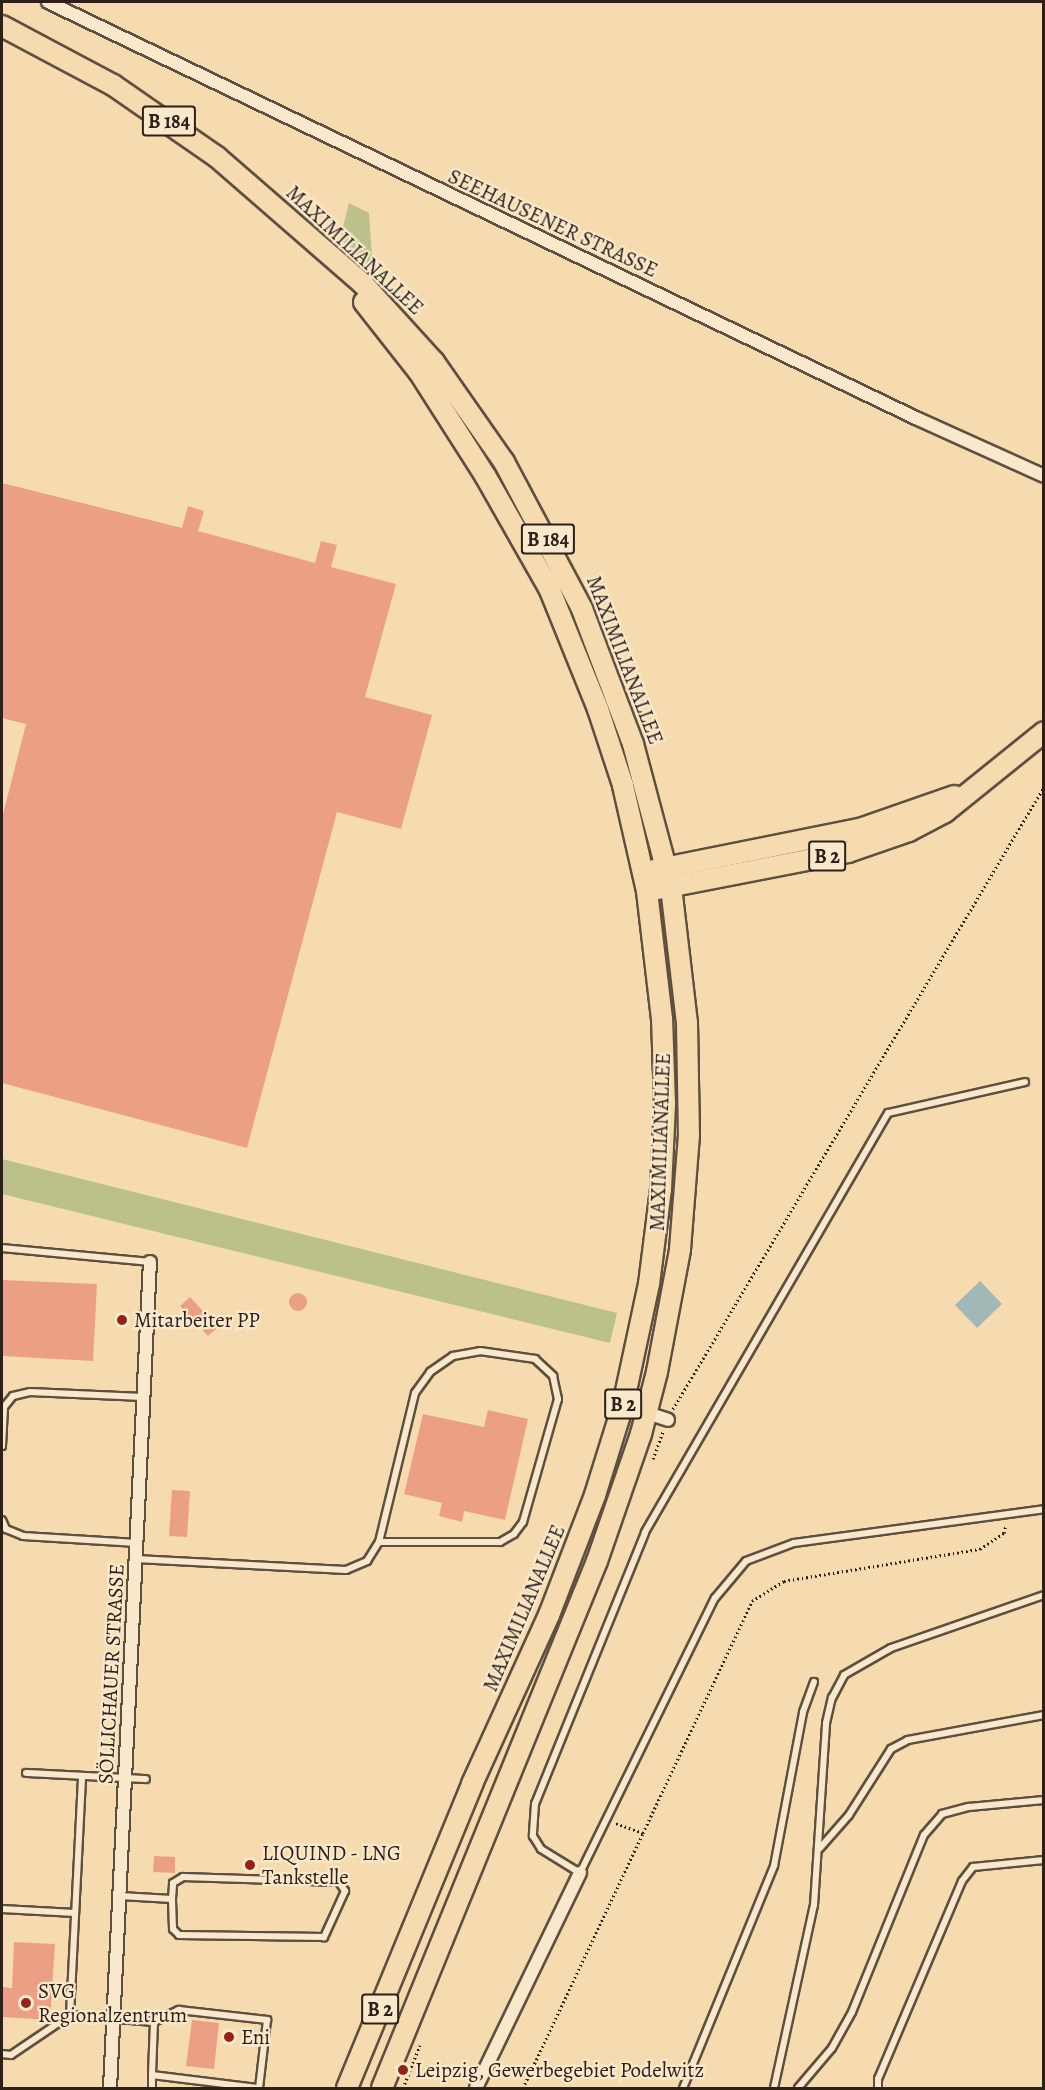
<!DOCTYPE html>
<html>
<head>
<meta charset="utf-8">
<style>
	body { margin:0 }
	#map { position:relative; width:1045px; height:2090px; overflow:hidden; background:#f7dbb0; font-family:Alegreya,serif }
	div>[style] { position:absolute }
	[style*='--x'] { left:calc(var(--x)*1px); top:calc(var(--y)*1px); width:calc(var(--w)*1px); rotate:calc(var(--a)*1deg) }
	.green>* { inset:0; background:#bcc08b }
	.water>* { inset:0; background:#a2b8b7 }
	.building>* { inset:0; background:#eba086 }
	.round { border-radius:50% }
	.path>* { height:3px; margin-top:-1.5px; transform-origin:0; background:repeating-linear-gradient(90deg,#2c2019 0 1.5px,transparent 0 4.5px) }
	.roads { filter:drop-shadow(2px 0 #5f4f3f) drop-shadow(-2px 0 #5f4f3f) drop-shadow(0 2px #5f4f3f) drop-shadow(0 -2px #5f4f3f) }
	.lane>* { height:6px; margin:-3px; padding:0 3px; transform-origin:3px; border-radius:3px; background:#fae8cc }
	.street>* { height:12px; margin:-6px; padding:0 6px; transform-origin:6px; border-radius:6px; background:#fae8cc }
	.primary>* { height:20px; margin:-10px; padding:0 10px; transform-origin:10px; border-radius:10px; background:#f7dbb0 }
	.dots>* { width:16px; height:16px; translate:-50% -50%; box-sizing:border-box; border:3px solid #fae8cc; border-radius:50% }
	span { translate:-50% -50%; white-space:nowrap; text-align:center; line-height:1.15; -webkit-text-stroke:4.5px #fae8cc; paint-order:stroke }
	.shield-label span { padding:2px 4px; background:#fae8cc; border:2px solid; border-radius:4px; -webkit-text-stroke-width:0 }
	.shield-label { font-size:20px; color:#2c2019; font-weight:700 }
	.street-label { font-size:21px; color:#2c2019 }
	.poi-label { font-size:21px; color:#2c2019 }
	.left { translate:0 -50%; text-align:left }
	.frame { position:absolute; inset:0; border:3px solid #2c2019; pointer-events:none }
</style>
</head>
<body>
<div id="map">
	<div class="green">
		<div style="clip-path:polygon(349px 203px,369px 213px,373px 271px,340px 239px)"></div>
		<div style="clip-path:polygon(2px 1159px,617px 1313px,610px 1343px,2px 1194px)"></div>
	</div>
	<div class="water">
		<div style="clip-path:polygon(980px 1281px,1002px 1304px,977px 1328px,955px 1305px)"></div>
	</div>
	<div class="building">
		<div style="clip-path:polygon(2px 483px,182px 528px,188px 506px,204px 511px,198px 531px,315px 563px,321px 541px,337px 545px,331px 567px,396px 584px,365px 697px,432px 715px,401px 829px,337px 812px,247px 1148px,2px 1083px,2px 818px,26px 724px,2px 718px)"></div>
		<div style="clip-path:polygon(2px 1280px,97px 1284px,93px 1361px,2px 1356px)"></div>
		<div class="round" style="left:289px;top:1293px;width:18px;height:18px"></div>
		<div style="clip-path:polygon(190px 1297px,218px 1327px,208px 1336px,180px 1306px)"></div>
		<div style="clip-path:polygon(488px 1410px,528px 1419px,505px 1520px,464px 1511px,462px 1522px,439px 1516px,442px 1503px,404px 1494px,423px 1414px,484px 1427px)"></div>
		<div style="clip-path:polygon(172px 1490px,190px 1491px,187px 1537px,169px 1536px)"></div>
		<div style="clip-path:polygon(154px 1856px,175px 1857px,175px 1873px,153px 1872px)"></div>
		<div style="clip-path:polygon(14px 1942px,55px 1944px,50px 2020px,2px 2017px,2px 1987px,12px 1988px)"></div>
		<div style="clip-path:polygon(192px 2020px,219px 2023px,214px 2069px,186px 2066px)"></div>
	</div>
	<div class="path">
		<div style="--x:673;--y:1409;--w:724;--a:-59.19"></div>
		<div style="--x:653;--y:1459;--w:29;--a:-70"></div>
		<div style="--x:643;--y:1833;--w:256;--a:-64.8"></div>
		<div style="--x:752;--y:1601;--w:38;--a:-32"></div>
		<div style="--x:784;--y:1581;--w:199;--a:-9.3"></div>
		<div style="--x:980;--y:1549;--w:29;--a:-34"></div>
		<div style="--x:1004;--y:1533;--w:8;--a:-76"></div>
		<div style="--x:403;--y:2088;--w:46;--a:-68.4"></div>
		<div style="--x:523;--y:2088;--w:282;--a:-64.8"></div>
		<div style="--x:643;--y:1833;--w:29;--a:-160"></div>
	</div>
	<div class="roads">
		<div class="lane">
			<div style="--x:1025;--y:1082;--w:140;--a:167.2"></div>
			<div style="--x:888;--y:1113;--w:485;--a:120.1"></div>
			<div style="--x:645;--y:1533;--w:292;--a:112.1"></div>
			<div style="--x:535;--y:1804;--w:32;--a:94"></div>
			<div style="--x:533;--y:1836;--w:15;--a:58"></div>
			<div style="--x:541;--y:1849;--w:46;--a:31.6"></div>
			<div style="--x:580;--y:1873;--w:306;--a:-63.9"></div>
			<div style="--x:715;--y:1598;--w:48;--a:-50"></div>
			<div style="--x:746;--y:1561;--w:51;--a:-20.6"></div>
			<div style="--x:794;--y:1543;--w:252;--a:-7.7"></div>
			<div style="--x:2;--y:1248;--w:149;--a:5.4"></div>
			<div style="--x:2;--y:1446;--w:39;--a:-87"></div>
			<div style="--x:4;--y:1407;--w:14;--a:-51"></div>
			<div style="--x:13;--y:1396;--w:17;--a:-13"></div>
			<div style="--x:30;--y:1392;--w:113;--a:2.5"></div>
			<div style="--x:2;--y:1520;--w:10;--a:66"></div>
			<div style="--x:6;--y:1529;--w:18;--a:22"></div>
			<div style="--x:23;--y:1536;--w:114;--a:3.5"></div>
			<div style="--x:136;--y:1559;--w:210;--a:3"></div>
			<div style="--x:346;--y:1570;--w:23;--a:-23"></div>
			<div style="--x:367;--y:1561;--w:22;--a:-58"></div>
			<div style="--x:379;--y:1542;--w:153;--a:-76.4"></div>
			<div style="--x:415;--y:1393;--w:26;--a:-54"></div>
			<div style="--x:430;--y:1372;--w:28;--a:-35"></div>
			<div style="--x:453;--y:1356;--w:27;--a:-10"></div>
			<div style="--x:480;--y:1351;--w:56;--a:8.3"></div>
			<div style="--x:535;--y:1359;--w:25;--a:43"></div>
			<div style="--x:553;--y:1376;--w:24;--a:78"></div>
			<div style="--x:558;--y:1399;--w:128;--a:105.9"></div>
			<div style="--x:523;--y:1522;--w:15;--a:127"></div>
			<div style="--x:514;--y:1534;--w:16;--a:150"></div>
			<div style="--x:500;--y:1542;--w:121;--a:180"></div>
			<div style="--x:26;--y:1773;--w:120;--a:2.9"></div>
			<div style="--x:820;--y:1848;--w:44;--a:-48.7"></div>
			<div style="--x:849;--y:1815;--w:78;--a:-57.5"></div>
			<div style="--x:891;--y:1749;--w:19;--a:-28"></div>
			<div style="--x:908;--y:1740;--w:138;--a:-10.4"></div>
			<div style="--x:120;--y:1896;--w:52;--a:3.3"></div>
			<div style="--x:172;--y:1899;--w:16;--a:-86"></div>
			<div style="--x:173;--y:1883;--w:12;--a:-31"></div>
			<div style="--x:183;--y:1877;--w:156;--a:1.8"></div>
			<div style="--x:339;--y:1882;--w:11;--a:56"></div>
			<div style="--x:345;--y:1891;--w:51;--a:114.5"></div>
			<div style="--x:324;--y:1937;--w:145;--a:-179.2"></div>
			<div style="--x:179;--y:1935;--w:8;--a:-135"></div>
			<div style="--x:173;--y:1929;--w:30;--a:-92"></div>
			<div style="--x:2;--y:1909;--w:73;--a:3.1"></div>
			<div style="--x:70;--y:2015;--w:84;--a:4.8"></div>
			<div style="--x:154;--y:2022;--w:28;--a:-26"></div>
			<div style="--x:179;--y:2010;--w:89;--a:6.5"></div>
			<div style="--x:267;--y:2020;--w:68;--a:96.7"></div>
			<div style="--x:154;--y:2022;--w:53;--a:92.2"></div>
			<div style="--x:152;--y:2075;--w:106;--a:7.1"></div>
			<div style="--x:2;--y:2054;--w:9;--a:6"></div>
			<div style="--x:11;--y:2055;--w:71;--a:-34.1"></div>
			<div style="--x:70;--y:2015;--w:239;--a:-87.1"></div>
			<div style="--x:152;--y:2075;--w:13;--a:90"></div>
			<div style="--x:683;--y:2088;--w:240;--a:-67.7"></div>
			<div style="--x:774;--y:1866;--w:157;--a:-79.3"></div>
			<div style="--x:803;--y:1712;--w:32;--a:-70"></div>
			<div style="--x:774;--y:2088;--w:187;--a:-77.7"></div>
			<div style="--x:814;--y:1905;--w:182;--a:-86.2"></div>
			<div style="--x:826;--y:1723;--w:26;--a:-77"></div>
			<div style="--x:832;--y:1698;--w:26;--a:-62"></div>
			<div style="--x:844;--y:1675;--w:54;--a:-29.9"></div>
			<div style="--x:891;--y:1648;--w:162;--a:-19.1"></div>
			<div style="--x:798;--y:2088;--w:52;--a:-49.6"></div>
			<div style="--x:832;--y:2048;--w:41;--a:-60.9"></div>
			<div style="--x:852;--y:2012;--w:191;--a:-67.9"></div>
			<div style="--x:924;--y:1835;--w:28;--a:-49"></div>
			<div style="--x:942;--y:1814;--w:28;--a:-15"></div>
			<div style="--x:969;--y:1807;--w:75;--a:-5.3"></div>
			<div style="--x:878;--y:2088;--w:9;--a:-90"></div>
			<div style="--x:878;--y:2079;--w:215;--a:-67"></div>
			<div style="--x:962;--y:1881;--w:18;--a:-52"></div>
			<div style="--x:973;--y:1867;--w:71;--a:-5.6"></div>
		</div>
		<div class="street">
			<div style="--x:48;--y:2;--w:965;--a:25.61"></div>
			<div style="--x:918;--y:419;--w:138;--a:24.3"></div>
			<div style="--x:647;--y:1413;--w:22;--a:18"></div>
			<div style="--x:110;--y:2088;--w:827;--a:-87.23"></div>
			<div style="--x:476;--y:2088;--w:239;--a:-64.2"></div>
		</div>
		<div class="primary">
			<div style="--x:2;--y:26;--w:126;--a:28"></div>
			<div style="--x:113;--y:85;--w:126;--a:34.7"></div>
			<div style="--x:217;--y:157;--w:194;--a:41"></div>
			<div style="--x:363;--y:284;--w:105;--a:47.7"></div>
			<div style="--x:434;--y:362;--w:122;--a:55"></div>
			<div style="--x:504;--y:462;--w:166;--a:62"></div>
			<div style="--x:582;--y:609;--w:144;--a:69.3"></div>
			<div style="--x:633;--y:744;--w:148;--a:75.1"></div>
			<div style="--x:671;--y:887;--w:137;--a:83.3"></div>
			<div style="--x:687;--y:1023;--w:112;--a:89"></div>
			<div style="--x:689;--y:1135;--w:115;--a:94.5"></div>
			<div style="--x:680;--y:1250;--w:124;--a:100.7"></div>
			<div style="--x:657;--y:1372;--w:64;--a:104.5"></div>
			<div style="--x:641;--y:1434;--w:134;--a:109.1"></div>
			<div style="--x:597;--y:1561;--w:569;--a:112.19"></div>
			<div style="--x:654;--y:870;--w:210;--a:-11.3"></div>
			<div style="--x:860;--y:829;--w:100;--a:-19.3"></div>
			<div style="--x:658;--y:889;--w:194;--a:-11"></div>
			<div style="--x:848;--y:852;--w:65;--a:-19"></div>
			<div style="--x:909;--y:831;--w:41;--a:-27.8"></div>
			<div style="--x:945;--y:812;--w:127;--a:-38.9"></div>
			<div style="--x:347;--y:2088;--w:329;--a:-67.6"></div>
			<div style="--x:472;--y:1784;--w:186;--a:-65.5"></div>
			<div style="--x:549;--y:1615;--w:129;--a:-69"></div>
			<div style="--x:595;--y:1495;--w:94;--a:-72.7"></div>
			<div style="--x:623;--y:1405;--w:124;--a:-77.9"></div>
			<div style="--x:649;--y:1284;--w:96;--a:-82.8"></div>
			<div style="--x:661;--y:1189;--w:85;--a:-87.3"></div>
			<div style="--x:665;--y:1104;--w:85;--a:-92"></div>
			<div style="--x:662;--y:1019;--w:129;--a:-96.7"></div>
			<div style="--x:647;--y:891;--w:109;--a:-102.8"></div>
			<div style="--x:623;--y:785;--w:80;--a:-108.2"></div>
			<div style="--x:598;--y:709;--w:131;--a:-112"></div>
			<div style="--x:549;--y:588;--w:128;--a:-119.6"></div>
			<div style="--x:486;--y:477;--w:125;--a:-122.5"></div>
			<div style="--x:419;--y:372;--w:89;--a:-128.2"></div>
		</div>
	</div>
	<div class="dots">
		<div style="left:122px;top:1320px;background:#8f2418"></div>
		<div style="left:250px;top:1865px;background:#8f2418"></div>
		<div style="left:26px;top:2003px;background:#8f2418"></div>
		<div style="left:229px;top:2037px;background:#8f2418"></div>
		<div style="left:403px;top:2070px;background:#8f2418"></div>
	</div>
	<div class="shield-label">
		<span style="left:169px;top:121px">B 184</span>
		<span style="left:548px;top:539px">B 184</span>
		<span style="left:827px;top:856px">B 2</span>
		<span style="left:623px;top:1404px">B 2</span>
		<span style="left:380px;top:2009px">B 2</span>
	</div>
	<div class="street-label">
		<span style="left:553px;top:223px;rotate:25deg">SEEHAUSENER STRASSE</span>
		<span style="left:355px;top:250px;rotate:43deg">MAXIMILIANALLEE</span>
		<span style="left:625px;top:660px;rotate:69deg">MAXIMILIANALLEE</span>
		<span style="left:660px;top:1142px;rotate:-88deg">MAXIMILIANALLEE</span>
		<span style="left:524px;top:1608px;rotate:-67deg">MAXIMILIANALLEE</span>
		<span style="left:111px;top:1674px;rotate:-87deg">SÖLLICHAUER STRASSE</span>
	</div>
	<div class="poi-label">
		<span class="left" style="left:134px;top:1320px">Mitarbeiter PP</span>
		<span class="left" style="left:262px;top:1865px">LIQUIND - LNG<br>Tankstelle</span>
		<span class="left" style="left:38px;top:2003px">SVG<br>Regionalzentrum</span>
		<span class="left" style="left:241px;top:2037px">Eni</span>
		<span class="left" style="left:415px;top:2070px">Leipzig, Gewerbegebiet Podelwitz</span>
	</div>
	<div class="frame"></div>
</div>
</body>
</html>
